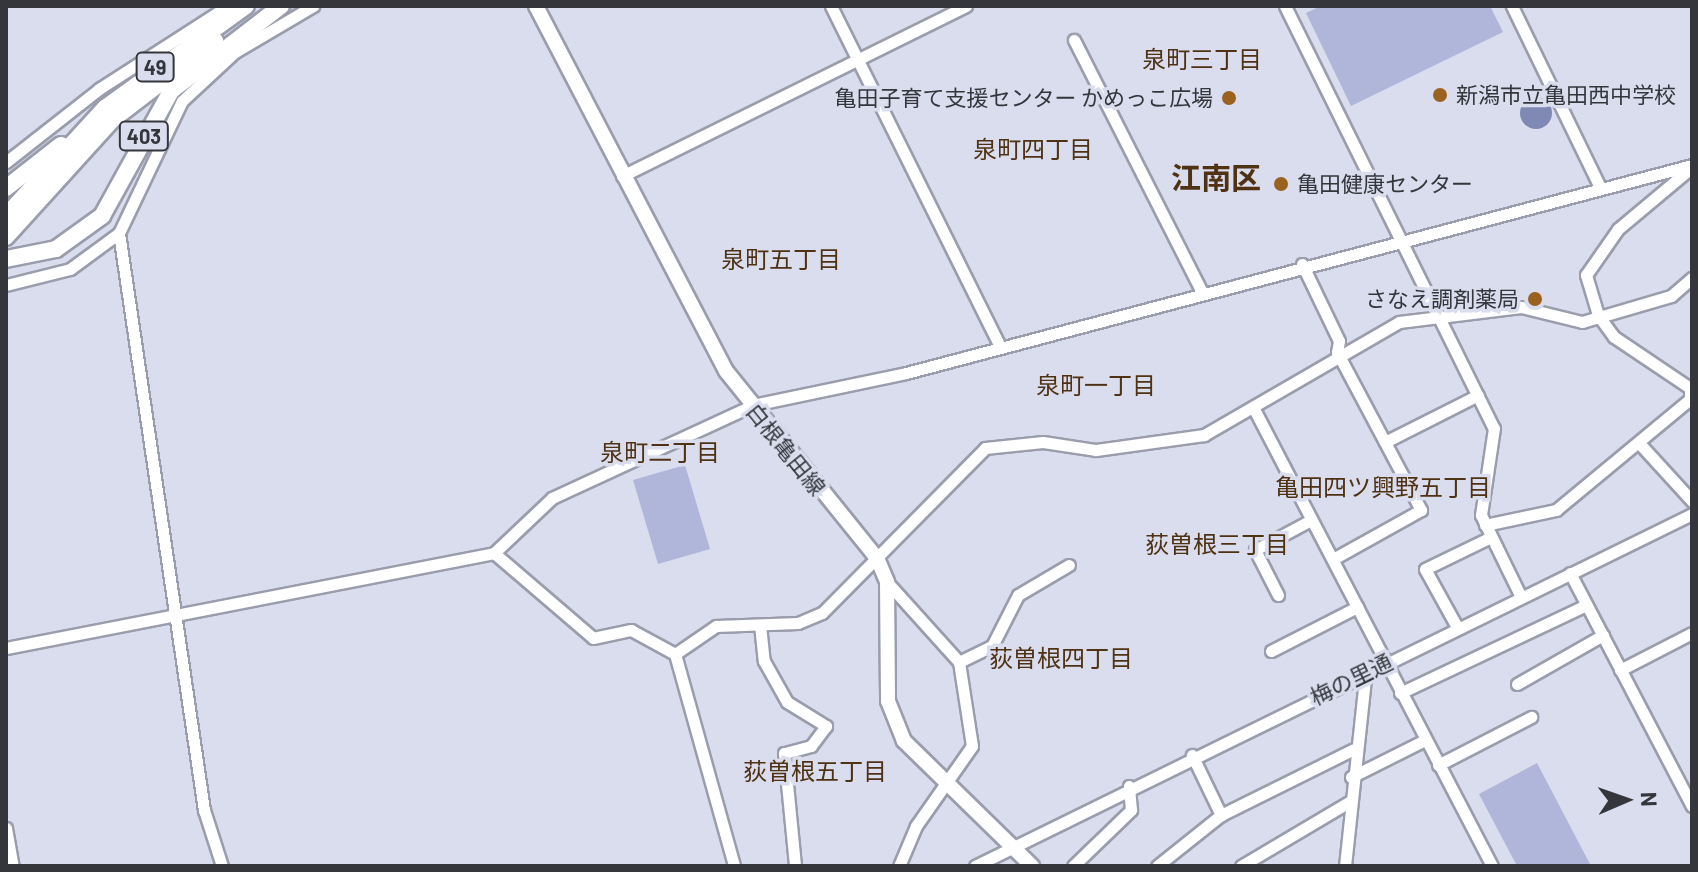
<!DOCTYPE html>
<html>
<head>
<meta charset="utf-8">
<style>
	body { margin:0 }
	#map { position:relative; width:1698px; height:872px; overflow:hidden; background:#dadded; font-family:Barlow,"Noto Sans JP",sans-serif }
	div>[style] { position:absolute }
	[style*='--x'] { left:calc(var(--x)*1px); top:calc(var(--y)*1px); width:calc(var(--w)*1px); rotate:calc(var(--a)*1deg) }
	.green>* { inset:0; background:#afb6d9 }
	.water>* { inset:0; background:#8088b4 }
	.round { border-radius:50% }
	.minor-tunnel>* { height:11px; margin-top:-5.5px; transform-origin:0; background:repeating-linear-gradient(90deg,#b9bcca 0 11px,transparent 0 16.5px) }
	.roads { filter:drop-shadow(2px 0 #999dac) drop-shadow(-2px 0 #999dac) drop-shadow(0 2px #999dac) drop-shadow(0 -2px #999dac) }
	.minor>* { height:11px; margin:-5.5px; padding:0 5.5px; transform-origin:5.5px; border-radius:5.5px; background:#fff }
	.major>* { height:14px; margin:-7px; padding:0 7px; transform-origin:7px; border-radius:7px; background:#fff }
	.highway>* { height:16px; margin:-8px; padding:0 8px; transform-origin:8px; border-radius:8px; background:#fff }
	.dots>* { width:22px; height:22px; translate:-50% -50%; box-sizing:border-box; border:4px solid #dadded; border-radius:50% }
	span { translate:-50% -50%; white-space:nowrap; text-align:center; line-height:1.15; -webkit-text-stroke:7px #dadded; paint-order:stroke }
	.shield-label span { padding:2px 6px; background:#dadded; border:2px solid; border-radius:6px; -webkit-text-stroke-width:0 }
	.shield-label { font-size:20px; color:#34363c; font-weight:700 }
	.poi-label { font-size:22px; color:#34363c }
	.left { translate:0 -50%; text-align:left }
	.right { translate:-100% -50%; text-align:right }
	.street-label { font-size:22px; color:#34363c }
	.neighbourhood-label { font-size:24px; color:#4e3213 }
	.district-label { font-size:30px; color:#4e3213; font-weight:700 }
	.frame { position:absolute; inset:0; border:8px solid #34363c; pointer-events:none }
	.north { position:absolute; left:1586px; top:760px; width:80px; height:80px; -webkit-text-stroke:6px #dadded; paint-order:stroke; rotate:88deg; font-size:22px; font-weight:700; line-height:32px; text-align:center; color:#34363c }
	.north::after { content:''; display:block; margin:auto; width:28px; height:36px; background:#34363c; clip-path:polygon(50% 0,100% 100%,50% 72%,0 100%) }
</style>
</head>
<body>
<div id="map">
	<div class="green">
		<div style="clip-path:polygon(1321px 6px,1490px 6px,1503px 32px,1351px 106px,1306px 13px)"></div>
		<div style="clip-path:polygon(685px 465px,710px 549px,658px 564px,633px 480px)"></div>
		<div style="clip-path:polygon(1537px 763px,1591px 866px,1517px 866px,1479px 794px)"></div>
	</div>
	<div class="water">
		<div class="round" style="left:1520px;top:97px;width:32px;height:32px"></div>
	</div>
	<div class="minor-tunnel">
		<div style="--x:291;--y:6;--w:5;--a:79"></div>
	</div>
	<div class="roads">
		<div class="minor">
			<div style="--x:831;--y:6;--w:376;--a:63.6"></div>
			<div style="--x:1285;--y:6;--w:471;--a:63.7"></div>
			<div style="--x:1494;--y:428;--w:88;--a:98.5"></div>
			<div style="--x:1481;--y:515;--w:91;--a:64"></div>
			<div style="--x:1512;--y:6;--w:201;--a:64.1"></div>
			<div style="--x:1074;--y:40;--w:280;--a:63.1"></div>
			<div style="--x:6;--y:162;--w:118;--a:-38.1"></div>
			<div style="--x:99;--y:89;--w:153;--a:-32.8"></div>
			<div style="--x:622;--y:176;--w:384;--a:-26.3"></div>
			<div style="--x:119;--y:233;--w:583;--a:81.62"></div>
			<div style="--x:204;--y:810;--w:59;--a:72.2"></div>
			<div style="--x:1302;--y:264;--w:85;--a:64.3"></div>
			<div style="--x:1339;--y:341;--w:11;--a:100"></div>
			<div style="--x:1337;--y:352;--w:179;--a:62"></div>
			<div style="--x:1421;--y:510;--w:101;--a:150.9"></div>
			<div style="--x:6;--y:285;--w:66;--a:-14"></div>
			<div style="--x:70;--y:269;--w:61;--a:-36.3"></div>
			<div style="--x:119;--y:233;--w:146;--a:-64.5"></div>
			<div style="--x:182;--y:101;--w:72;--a:-42.8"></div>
			<div style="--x:235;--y:52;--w:91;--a:-30.5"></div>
			<div style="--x:1253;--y:407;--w:517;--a:62.49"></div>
			<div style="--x:1385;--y:442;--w:104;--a:-26.8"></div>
			<div style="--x:1640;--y:444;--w:77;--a:47.6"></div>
			<div style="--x:1485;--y:525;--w:73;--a:-11.9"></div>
			<div style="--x:1556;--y:510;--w:174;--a:-39.6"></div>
			<div style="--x:1690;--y:399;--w:11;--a:-90"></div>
			<div style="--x:1690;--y:388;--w:92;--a:-146.1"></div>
			<div style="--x:1614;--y:337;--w:27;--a:-126"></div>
			<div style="--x:1598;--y:315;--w:42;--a:-106.7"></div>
			<div style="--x:1586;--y:275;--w:56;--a:-55.2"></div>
			<div style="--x:1618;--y:229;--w:95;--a:-39.9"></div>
			<div style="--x:494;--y:553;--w:130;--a:40.6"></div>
			<div style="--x:593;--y:638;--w:39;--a:-12"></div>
			<div style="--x:631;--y:630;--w:50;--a:28.6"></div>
			<div style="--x:675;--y:654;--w:50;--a:-34.3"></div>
			<div style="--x:716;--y:626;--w:82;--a:-2.1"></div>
			<div style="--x:798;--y:623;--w:26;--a:-23"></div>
			<div style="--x:822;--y:613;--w:232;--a:-45.3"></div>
			<div style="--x:985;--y:448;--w:58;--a:-5.9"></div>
			<div style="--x:1043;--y:442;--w:54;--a:8.6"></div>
			<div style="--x:1096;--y:450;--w:109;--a:-7.9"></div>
			<div style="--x:1204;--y:435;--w:225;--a:-30.1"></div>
			<div style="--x:1399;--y:322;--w:123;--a:-7"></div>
			<div style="--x:1521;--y:307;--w:63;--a:13.8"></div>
			<div style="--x:1582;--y:322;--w:93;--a:-16.3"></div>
			<div style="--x:1671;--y:296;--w:28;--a:-41"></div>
			<div style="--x:1570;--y:573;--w:263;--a:62.4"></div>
			<div style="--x:887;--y:582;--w:108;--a:48"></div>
			<div style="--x:959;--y:662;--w:85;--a:81.2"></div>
			<div style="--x:972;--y:746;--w:98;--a:125"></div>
			<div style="--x:916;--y:826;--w:43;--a:113"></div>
			<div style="--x:1278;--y:595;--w:51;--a:-117.1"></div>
			<div style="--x:1255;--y:550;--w:64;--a:-28.2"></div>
			<div style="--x:760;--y:625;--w:36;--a:84"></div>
			<div style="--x:764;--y:661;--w:47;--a:60.7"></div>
			<div style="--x:787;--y:702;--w:46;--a:31.6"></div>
			<div style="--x:826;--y:726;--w:25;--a:127"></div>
			<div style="--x:811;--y:746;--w:28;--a:165"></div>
			<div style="--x:784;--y:753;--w:114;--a:84.4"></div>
			<div style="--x:1457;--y:627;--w:66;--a:-118.9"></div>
			<div style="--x:1425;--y:569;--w:73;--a:-25.9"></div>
			<div style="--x:6;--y:648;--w:497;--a:-11"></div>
			<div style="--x:494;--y:553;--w:80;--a:-43.5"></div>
			<div style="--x:552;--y:498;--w:221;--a:-24.8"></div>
			<div style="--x:753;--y:405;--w:156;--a:-11.8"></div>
			<div style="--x:906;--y:373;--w:813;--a:-14.82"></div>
			<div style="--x:1271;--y:651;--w:97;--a:-27.1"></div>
			<div style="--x:675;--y:654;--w:220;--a:74.4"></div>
			<div style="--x:959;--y:662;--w:37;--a:-26"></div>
			<div style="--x:992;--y:646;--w:57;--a:-63"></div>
			<div style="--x:1018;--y:595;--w:59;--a:-30.5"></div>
			<div style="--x:1620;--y:670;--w:81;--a:-27.2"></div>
			<div style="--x:1517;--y:684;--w:99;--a:-29.7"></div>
			<div style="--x:1400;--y:693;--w:206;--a:-25.3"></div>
			<div style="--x:1192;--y:755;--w:67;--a:64.2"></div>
			<div style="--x:1438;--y:765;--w:105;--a:-27.3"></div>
			<div style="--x:1351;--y:777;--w:83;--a:-26.6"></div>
			<div style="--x:6;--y:828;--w:39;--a:80"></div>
			<div style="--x:975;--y:866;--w:799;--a:-26.15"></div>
			<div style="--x:1073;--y:866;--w:81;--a:-44"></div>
			<div style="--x:1131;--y:810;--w:24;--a:-95"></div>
			<div style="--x:1157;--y:866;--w:82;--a:-38.6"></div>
			<div style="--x:1221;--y:815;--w:148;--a:-26.4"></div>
			<div style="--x:1241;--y:866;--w:126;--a:-30.7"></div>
			<div style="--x:1345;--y:866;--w:196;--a:-83.9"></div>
		</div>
		<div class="major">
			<div style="--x:536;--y:6;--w:411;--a:62.5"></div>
			<div style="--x:726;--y:371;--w:240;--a:51.1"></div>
			<div style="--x:877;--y:558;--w:26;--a:67"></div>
			<div style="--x:887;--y:582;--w:119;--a:89.5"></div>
			<div style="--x:888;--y:701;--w:43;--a:68.2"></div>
			<div style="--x:904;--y:741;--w:179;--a:44.3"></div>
		</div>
		<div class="highway">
			<div style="--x:6;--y:188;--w:70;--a:-38"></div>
			<div style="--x:6;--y:216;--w:147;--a:-47.5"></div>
			<div style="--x:105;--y:108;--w:174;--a:-35.9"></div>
			<div style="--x:6;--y:237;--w:158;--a:-47.8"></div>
			<div style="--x:112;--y:120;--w:130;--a:-37.5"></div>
			<div style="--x:6;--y:259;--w:51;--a:-11.3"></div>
			<div style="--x:56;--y:249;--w:57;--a:-35.7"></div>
			<div style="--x:102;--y:216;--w:143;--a:-61.1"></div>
			<div style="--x:171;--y:91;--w:139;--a:-37.7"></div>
		</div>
	</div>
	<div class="dots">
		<div style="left:1440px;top:95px;background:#9a621e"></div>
		<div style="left:1229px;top:98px;background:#9a621e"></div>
		<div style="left:1281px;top:184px;background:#9a621e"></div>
		<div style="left:1535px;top:299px;background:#9a621e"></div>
	</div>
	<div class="shield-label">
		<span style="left:155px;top:67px">49</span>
		<span style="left:144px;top:136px">403</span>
	</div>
	<div class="poi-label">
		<span class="left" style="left:1456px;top:95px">新潟市立亀田西中学校</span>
		<span class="right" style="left:1213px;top:98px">亀田子育て支援センター かめっこ広場</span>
		<span class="left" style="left:1297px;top:184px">亀田健康センター</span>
		<span class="right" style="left:1519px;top:299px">さなえ調剤薬局</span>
	</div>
	<div class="street-label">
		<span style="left:786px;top:449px;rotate:51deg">白根亀田線</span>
		<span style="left:1351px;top:679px;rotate:-26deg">梅の里通</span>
	</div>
	<div class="neighbourhood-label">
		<span style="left:1202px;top:59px">泉町三丁目</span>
		<span style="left:1033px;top:149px">泉町四丁目</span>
		<span style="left:781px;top:259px">泉町五丁目</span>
		<span style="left:1096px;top:385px">泉町一丁目</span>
		<span style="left:660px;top:452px">泉町二丁目</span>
		<span style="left:1383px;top:487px">亀田四ツ興野五丁目</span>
		<span style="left:1217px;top:544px">荻曽根三丁目</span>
		<span style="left:1061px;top:658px">荻曽根四丁目</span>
		<span style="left:815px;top:771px">荻曽根五丁目</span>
	</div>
	<div class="district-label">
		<span style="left:1216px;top:177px">江南区</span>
	</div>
	<div class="frame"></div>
	<div class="north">N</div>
</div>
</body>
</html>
